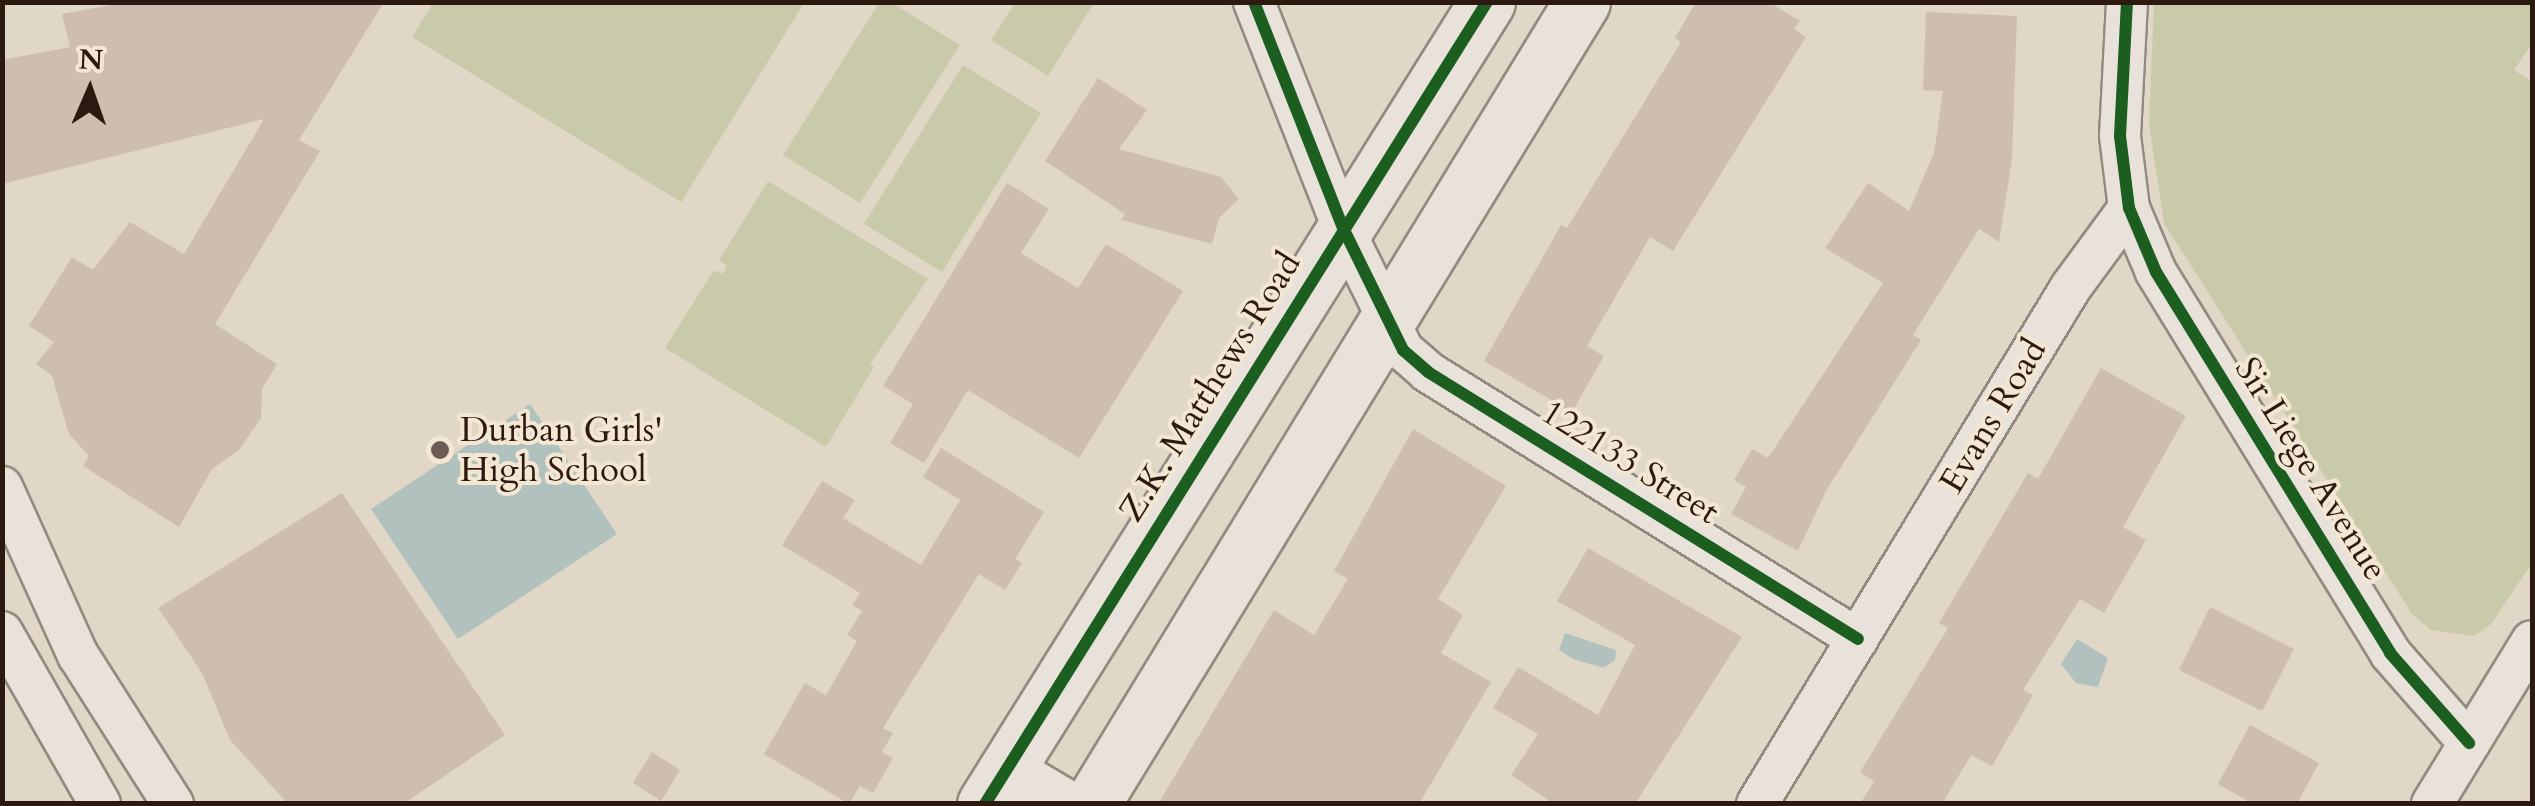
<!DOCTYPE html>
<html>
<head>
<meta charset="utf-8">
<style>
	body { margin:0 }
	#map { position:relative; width:2535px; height:806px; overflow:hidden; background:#e1d7c7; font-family:Cardo,serif }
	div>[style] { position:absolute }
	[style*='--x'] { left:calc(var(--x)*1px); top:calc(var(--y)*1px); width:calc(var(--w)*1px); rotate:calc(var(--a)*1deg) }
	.green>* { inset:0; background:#c8caaa }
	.water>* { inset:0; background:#b1c1be }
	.building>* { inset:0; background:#cebeb0 }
	.roads { filter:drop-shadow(2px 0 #928a80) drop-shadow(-2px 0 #928a80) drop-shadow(0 2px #928a80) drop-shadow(0 -2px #928a80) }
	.street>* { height:40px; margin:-20px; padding:0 20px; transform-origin:20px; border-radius:20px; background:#e8e2da }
	.secondary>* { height:55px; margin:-27.5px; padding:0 27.5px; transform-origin:27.5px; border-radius:27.5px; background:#e8e2da }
	.cycleway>* { height:12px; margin:-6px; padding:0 6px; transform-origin:6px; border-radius:6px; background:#1b5e20 }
	.dots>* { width:28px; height:28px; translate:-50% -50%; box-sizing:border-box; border:5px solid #f3e7d3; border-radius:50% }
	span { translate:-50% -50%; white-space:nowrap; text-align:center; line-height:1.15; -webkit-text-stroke:8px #f3e7d3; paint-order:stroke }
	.street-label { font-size:35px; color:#2c1a11 }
	.poi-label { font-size:35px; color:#2c1a11 }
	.left { translate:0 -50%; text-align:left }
	.frame { position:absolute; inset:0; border:5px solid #2c1a11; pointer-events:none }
	.north { position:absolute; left:40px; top:40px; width:100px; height:100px; -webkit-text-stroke:8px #f3e7d3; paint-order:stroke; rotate:2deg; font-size:28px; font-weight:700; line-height:40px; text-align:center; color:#2c1a11 }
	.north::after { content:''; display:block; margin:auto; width:35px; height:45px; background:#2c1a11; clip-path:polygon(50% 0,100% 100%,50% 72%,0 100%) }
</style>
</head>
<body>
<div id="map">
	<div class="green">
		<div style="clip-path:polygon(433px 3px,433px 2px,804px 3px,681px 202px,412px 37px)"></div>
		<div style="clip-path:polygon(879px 3px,892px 3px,960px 45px,860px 203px,783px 155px)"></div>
		<div style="clip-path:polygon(1015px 3px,1094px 3px,1048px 76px,991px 40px)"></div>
		<div style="clip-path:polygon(2154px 3px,2532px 3px,2532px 43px,2514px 70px,2532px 82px,2532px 563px,2491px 624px,2474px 636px,2431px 630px,2412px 614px,2164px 223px,2149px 124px)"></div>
		<div style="clip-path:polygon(963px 65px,1041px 113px,942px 272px,864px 224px)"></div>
		<div style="clip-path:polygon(768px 181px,928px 279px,870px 364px,874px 367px,826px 447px,665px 348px,714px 270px,722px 274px,727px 266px,719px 260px)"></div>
	</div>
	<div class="water">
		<div style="clip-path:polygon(530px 404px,617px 534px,458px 639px,371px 509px)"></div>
		<div style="clip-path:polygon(1565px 633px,1616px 650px,1615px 660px,1604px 668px,1573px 659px,1559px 650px)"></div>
		<div style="clip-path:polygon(2077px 639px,2108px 658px,2098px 687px,2076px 683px,2061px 664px)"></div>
	</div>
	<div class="building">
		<div style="clip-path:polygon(127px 2px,384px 2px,299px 140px,320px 151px,215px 324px,277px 364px,262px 389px,261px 418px,239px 450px,212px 469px,179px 527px,83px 466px,89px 456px,69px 434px,52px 376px,36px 364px,54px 342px,29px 326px,72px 257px,93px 270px,130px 222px,184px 254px,264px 119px,2px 184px,2px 60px,70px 47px,62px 14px)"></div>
		<div style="clip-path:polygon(1696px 2px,1769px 2px,1800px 21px,1794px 29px,1806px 37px,1673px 251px,1650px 237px,1587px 346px,1604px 356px,1572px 412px,1484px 361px,1561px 225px,1567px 228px,1681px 42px,1675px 38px)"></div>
		<div style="clip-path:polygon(1926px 12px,2017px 16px,2012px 159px,1999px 242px,1979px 229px,1913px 335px,1921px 340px,1826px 491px,1798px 551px,1731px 514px,1746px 487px,1734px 480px,1752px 449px,1768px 458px,1883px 283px,1825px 248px,1868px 183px,1909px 211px,1934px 153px,1943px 91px,1923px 90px)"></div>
		<div style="clip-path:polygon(1098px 78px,1147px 110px,1119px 149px,1221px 177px,1239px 199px,1219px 218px,1212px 244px,1121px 220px,1125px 214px,1045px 161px)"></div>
		<div style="clip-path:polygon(1007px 183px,1049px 209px,1021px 253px,1078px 288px,1106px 244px,1183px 291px,1079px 458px,968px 390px,924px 463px,890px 443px,913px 404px,883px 386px)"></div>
		<div style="clip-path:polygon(2101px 368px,2186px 416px,2123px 527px,2146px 540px,2104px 613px,2080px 599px,2023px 690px,2033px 695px,1992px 766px,1971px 755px,1942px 804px,1860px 804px,1874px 781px,1860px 772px,1948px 628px,1939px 623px,2028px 473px,2038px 479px)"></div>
		<div style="clip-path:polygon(1413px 429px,1506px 486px,1438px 599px,1463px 615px,1441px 653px,1491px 682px,1419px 804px,1158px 804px,1274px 610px,1314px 635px,1348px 579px,1334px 571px)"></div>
		<div style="clip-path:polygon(941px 448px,1044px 512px,1015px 559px,1022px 563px,1005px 590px,979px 574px,883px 728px,893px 733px,882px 752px,893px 758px,873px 793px,860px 786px,849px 804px,764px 754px,805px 683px,826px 695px,857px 641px,847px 635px,862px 611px,852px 605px,860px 593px,782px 545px,822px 481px,855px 500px,843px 518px,921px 565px,960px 500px,923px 477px)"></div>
		<div style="clip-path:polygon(342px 493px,505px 735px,403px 804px,288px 804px,230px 740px,202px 673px,158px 608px)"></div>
		<div style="clip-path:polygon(1588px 548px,1742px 637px,1635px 804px,1554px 804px,1511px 775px,1538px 734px,1493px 708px,1518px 667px,1598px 715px,1635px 645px,1557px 601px)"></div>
		<div style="clip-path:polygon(2210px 607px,2294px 649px,2262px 711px,2179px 670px)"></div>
		<div style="clip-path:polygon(2250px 725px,2319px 763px,2297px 804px,2253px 804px,2218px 784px)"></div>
		<div style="clip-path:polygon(652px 752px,680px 770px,661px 801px,633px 783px)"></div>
	</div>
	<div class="roads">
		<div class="street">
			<div style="--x:1254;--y:2;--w:245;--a:68.5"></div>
			<div style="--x:1344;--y:230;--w:134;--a:63.8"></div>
			<div style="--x:1403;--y:350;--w:33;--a:41"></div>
			<div style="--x:1428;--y:372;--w:506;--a:31.84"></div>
			<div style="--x:2127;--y:2;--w:134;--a:93"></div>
			<div style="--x:2120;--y:136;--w:73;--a:82.9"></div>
			<div style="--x:2129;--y:208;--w:69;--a:67.1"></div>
			<div style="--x:2156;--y:272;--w:447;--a:58.4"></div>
			<div style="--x:2390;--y:653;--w:120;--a:48.7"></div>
			<div style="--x:2;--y:487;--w:184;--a:65.7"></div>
			<div style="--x:78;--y:655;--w:177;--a:57.5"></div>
			<div style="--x:2;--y:632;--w:198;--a:60.3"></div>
			<div style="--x:1757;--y:804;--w:605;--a:-58.73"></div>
			<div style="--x:2071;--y:287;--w:98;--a:-53.7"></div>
			<div style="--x:2432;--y:804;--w:191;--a:-58.5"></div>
		</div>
		<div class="secondary">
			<div style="--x:1005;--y:772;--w:63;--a:30.7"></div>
			<div style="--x:985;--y:804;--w:946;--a:-57.96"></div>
			<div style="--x:1092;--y:804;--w:940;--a:-58.58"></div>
		</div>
	</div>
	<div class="cycleway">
		<div style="--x:1254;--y:2;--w:245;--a:68.5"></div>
		<div style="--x:1344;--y:230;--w:134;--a:63.8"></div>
		<div style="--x:1403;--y:350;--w:33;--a:41"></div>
		<div style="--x:1428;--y:372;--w:506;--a:31.84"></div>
		<div style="--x:2127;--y:2;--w:134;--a:93"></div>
		<div style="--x:2120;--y:136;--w:73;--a:82.9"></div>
		<div style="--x:2129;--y:208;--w:69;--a:67.1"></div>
		<div style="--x:2156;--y:272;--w:447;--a:58.4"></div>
		<div style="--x:2390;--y:653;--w:120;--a:48.7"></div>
		<div style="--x:985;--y:804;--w:946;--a:-57.96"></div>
	</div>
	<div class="dots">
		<div style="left:440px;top:450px;background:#6b5c51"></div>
	</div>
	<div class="street-label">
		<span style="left:1210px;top:387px;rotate:-58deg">Z.K. Matthews Road</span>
		<span style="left:1993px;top:416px;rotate:-59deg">Evans Road</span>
		<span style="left:1630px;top:462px;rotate:32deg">122133 Street</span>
		<span style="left:2311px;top:469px;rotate:58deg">Sir Liege Avenue</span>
	</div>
	<div class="poi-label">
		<span class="left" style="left:460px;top:450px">Durban Girls'<br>High School</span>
	</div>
	<div class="frame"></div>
	<div class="north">N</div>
</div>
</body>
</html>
